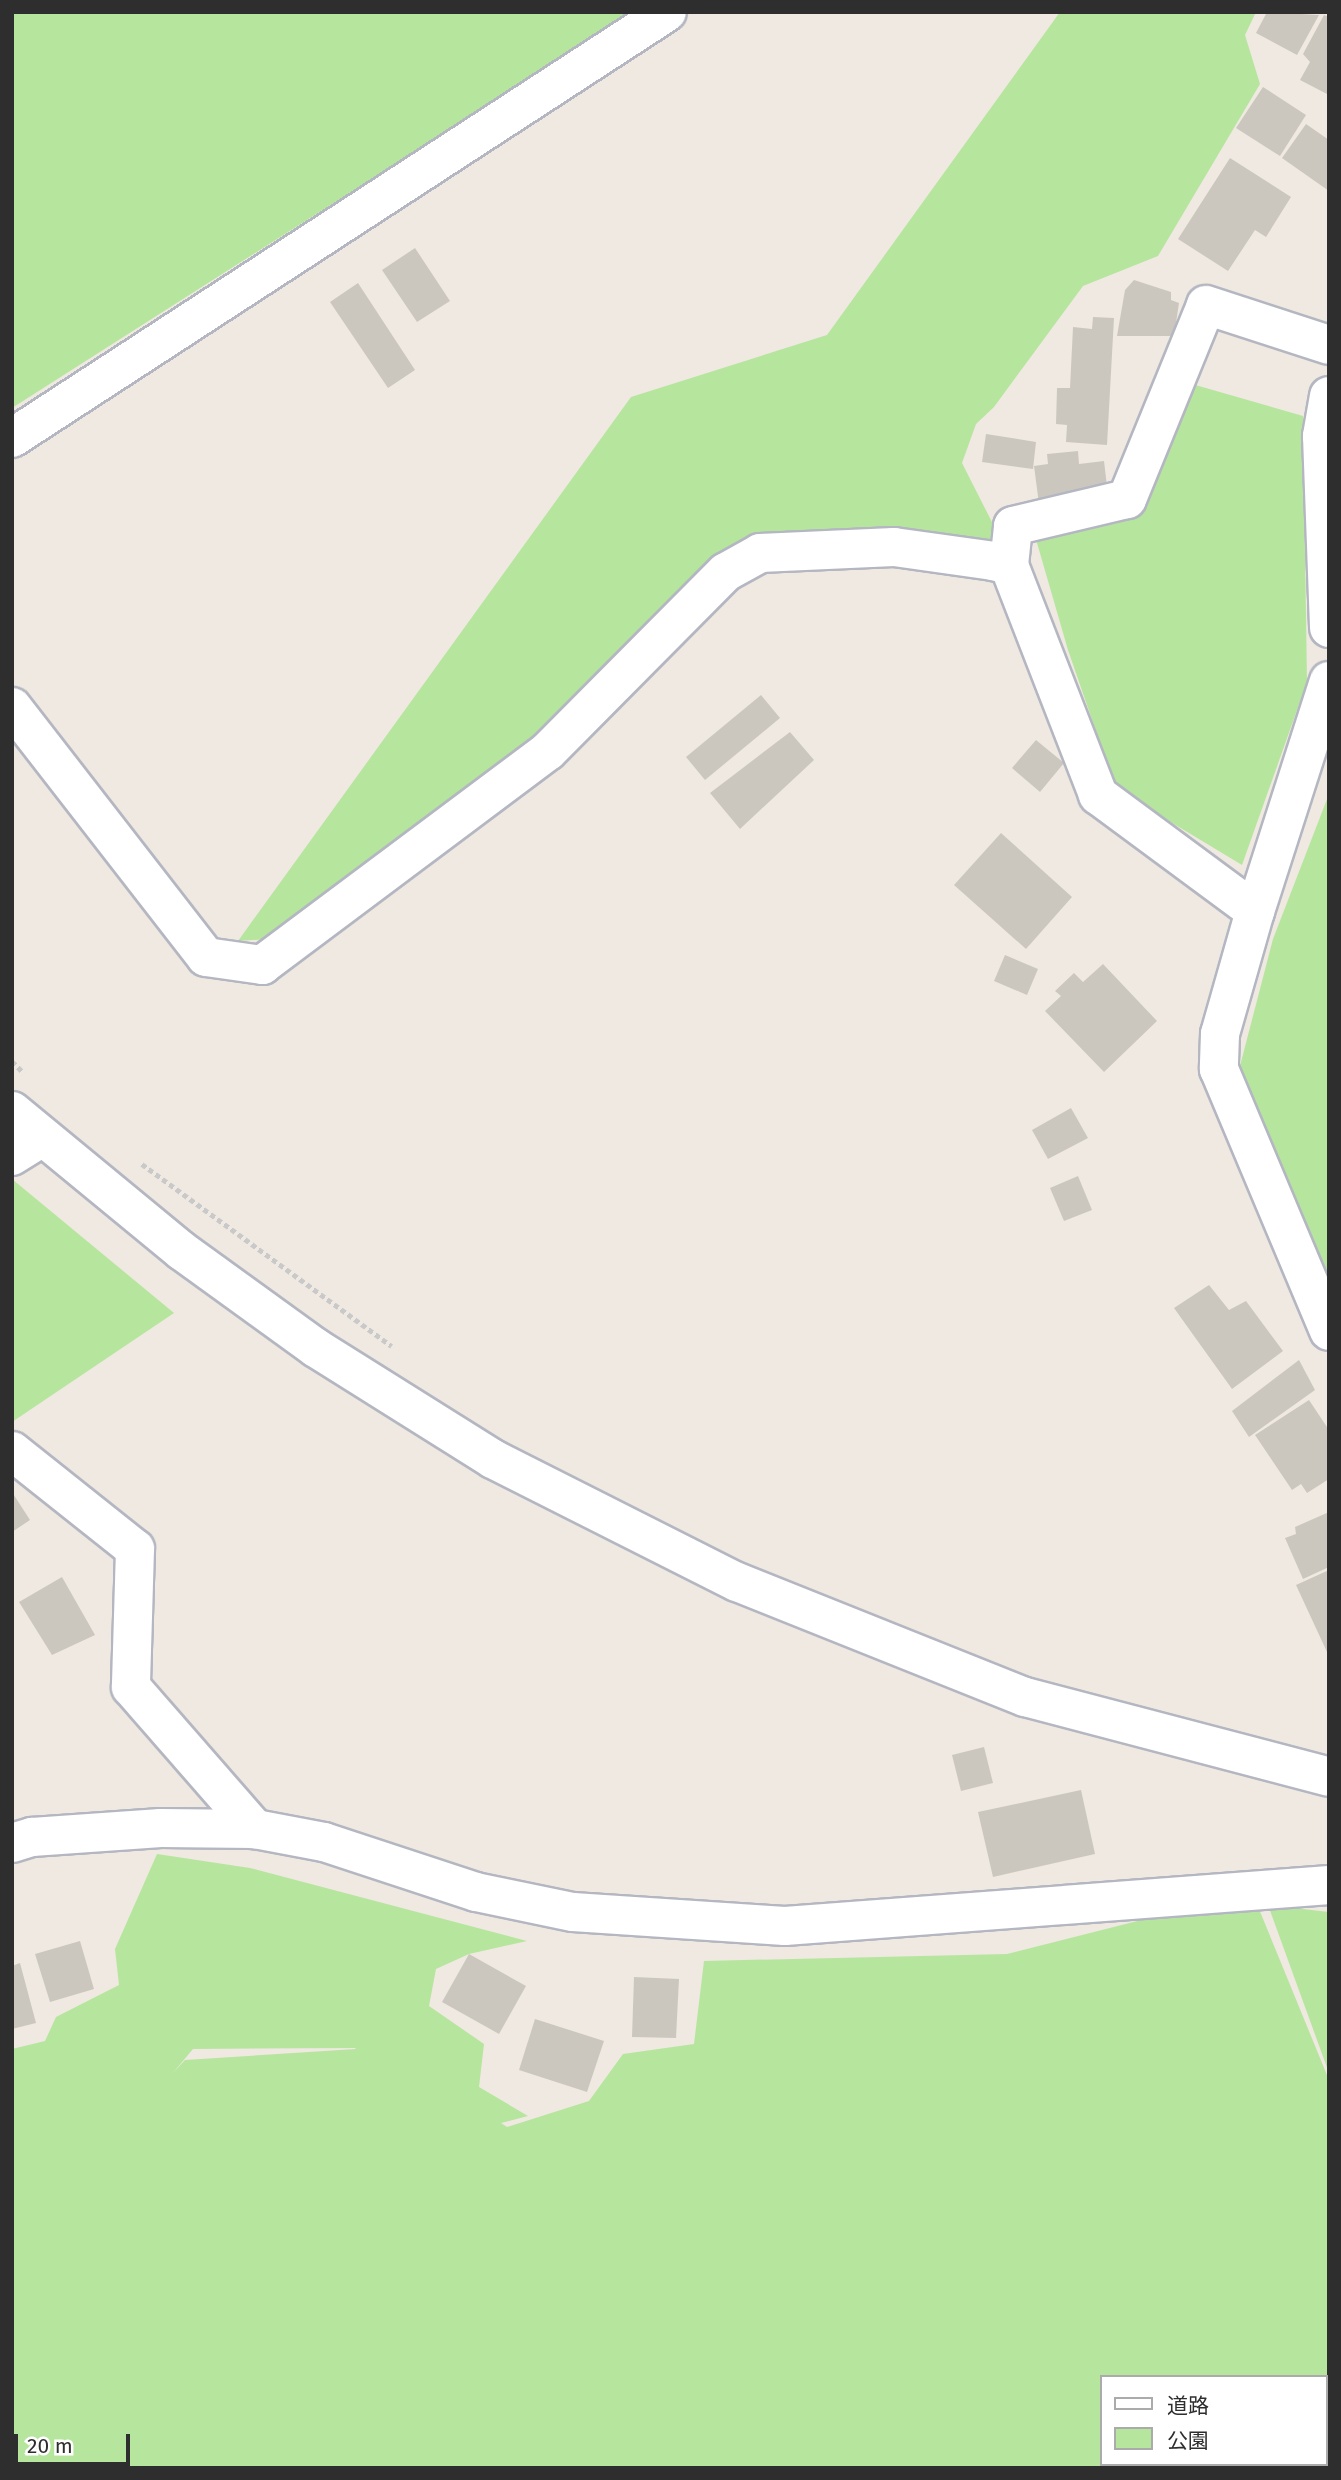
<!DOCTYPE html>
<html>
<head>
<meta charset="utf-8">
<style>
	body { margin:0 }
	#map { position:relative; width:1341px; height:2480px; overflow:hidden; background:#efe9e1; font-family:"Fira Sans","Noto Sans JP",sans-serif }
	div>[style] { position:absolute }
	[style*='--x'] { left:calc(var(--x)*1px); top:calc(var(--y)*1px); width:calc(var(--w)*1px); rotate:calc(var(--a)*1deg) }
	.green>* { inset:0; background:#b6e59e }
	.building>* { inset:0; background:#cbc7bf }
	.path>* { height:4.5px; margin-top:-2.25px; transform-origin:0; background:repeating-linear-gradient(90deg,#c9c9c9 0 5px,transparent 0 8.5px) }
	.roads { filter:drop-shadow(2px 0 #b4b7c1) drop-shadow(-2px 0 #b4b7c1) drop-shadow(0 2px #b4b7c1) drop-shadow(0 -2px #b4b7c1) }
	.minor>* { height:38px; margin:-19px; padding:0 19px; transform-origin:19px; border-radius:19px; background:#fff }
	span { translate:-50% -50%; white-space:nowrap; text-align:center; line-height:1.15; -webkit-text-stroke:6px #fff; paint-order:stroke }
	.frame { position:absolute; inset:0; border:14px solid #2e2e2e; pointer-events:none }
	.legend { position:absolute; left:1100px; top:2375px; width:228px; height:91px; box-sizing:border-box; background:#fff; border:2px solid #ababab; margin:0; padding:9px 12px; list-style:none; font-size:21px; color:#2e2e2e }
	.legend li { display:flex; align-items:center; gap:14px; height:35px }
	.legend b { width:35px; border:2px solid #ababab }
	.scale { position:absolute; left:14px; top:2434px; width:116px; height:32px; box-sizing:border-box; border:4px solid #2e2e2e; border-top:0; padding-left:9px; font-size:21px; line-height:24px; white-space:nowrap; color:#2e2e2e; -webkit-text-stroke:5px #fff; paint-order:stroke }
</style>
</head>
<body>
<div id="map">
	<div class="green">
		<div style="clip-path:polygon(12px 12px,633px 12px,12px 408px)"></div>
		<div style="clip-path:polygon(1060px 12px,1256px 12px,1245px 35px,1260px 84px,1158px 256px,1083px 286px,994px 407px,976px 424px,962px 463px,997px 532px,989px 551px,759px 545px,545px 742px,284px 938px,238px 941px,631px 397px,827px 335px)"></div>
		<div style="clip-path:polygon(1178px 380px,1303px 416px,1307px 682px,1242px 865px,1116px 789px,1068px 650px,1035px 536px,1137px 508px)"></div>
		<div style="clip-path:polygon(1329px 794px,1329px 1289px,1240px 1066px,1273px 939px)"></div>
		<div style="clip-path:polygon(12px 1179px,174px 1313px,12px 1422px)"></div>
		<div style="clip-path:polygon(evenodd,157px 1854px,250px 1868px,527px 1941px,469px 1954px,436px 1969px,429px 2006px,484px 2044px,479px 2087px,528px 2116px,501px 2123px,507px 2127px,589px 2101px,623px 2054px,694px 2044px,704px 1961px,1007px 1954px,1252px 1892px,1329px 2080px,1329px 2468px,12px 2468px,12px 2049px,45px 2041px,56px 2017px,119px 1985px,115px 1949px,157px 1854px,193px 2049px,355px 2048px,356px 2049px,185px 2060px,172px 2074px,193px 2049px,157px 1854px,1101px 2377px,1325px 2377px,1325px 2464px,1101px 2464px,1101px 2377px)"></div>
		<div style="clip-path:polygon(1268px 1905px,1329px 1912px,1329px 2073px)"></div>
	</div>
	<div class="building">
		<div style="clip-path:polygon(1267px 12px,1319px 15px,1297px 55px,1256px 33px)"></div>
		<div style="clip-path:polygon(1324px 15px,1329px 17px,1329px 95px,1300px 80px,1310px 62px,1303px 54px)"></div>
		<div style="clip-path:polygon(1263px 87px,1306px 115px,1280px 156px,1236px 128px)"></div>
		<div style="clip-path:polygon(1306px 124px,1329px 140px,1329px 191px,1282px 158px)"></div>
		<div style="clip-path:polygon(1230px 158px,1291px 197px,1266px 237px,1255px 230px,1228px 271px,1178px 239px)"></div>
		<div style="clip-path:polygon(415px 248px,450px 301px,417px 322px,382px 270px)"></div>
		<div style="clip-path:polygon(1134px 280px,1171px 292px,1171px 300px,1179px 303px,1174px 336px,1117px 336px,1125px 290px)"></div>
		<div style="clip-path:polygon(358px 283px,415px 370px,388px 388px,330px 302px)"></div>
		<div style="clip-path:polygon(1093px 317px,1114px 318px,1107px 445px,1066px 442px,1067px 425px,1056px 424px,1057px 388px,1070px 388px,1073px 327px,1092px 329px)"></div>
		<div style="clip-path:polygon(986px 434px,1036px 442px,1033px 469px,982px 462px)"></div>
		<div style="clip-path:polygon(1078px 451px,1079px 464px,1104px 461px,1108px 495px,1039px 504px,1034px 466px,1048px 464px,1047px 454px)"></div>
		<div style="clip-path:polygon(761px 695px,780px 718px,705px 780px,686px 757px)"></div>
		<div style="clip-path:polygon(790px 732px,814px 760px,740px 829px,710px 793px)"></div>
		<div style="clip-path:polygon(1036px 740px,1064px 763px,1040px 792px,1012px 768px)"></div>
		<div style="clip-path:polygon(1001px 833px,1072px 897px,1026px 949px,954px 885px)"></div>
		<div style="clip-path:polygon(1005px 955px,1038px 969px,1027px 995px,994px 981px)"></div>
		<div style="clip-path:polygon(1103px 964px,1157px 1021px,1104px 1072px,1045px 1011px,1061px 996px,1055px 991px,1074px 973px,1083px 982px)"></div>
		<div style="clip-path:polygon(1071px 1108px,1088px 1138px,1048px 1159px,1032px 1130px)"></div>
		<div style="clip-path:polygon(1078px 1176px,1092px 1210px,1064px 1221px,1050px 1188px)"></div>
		<div style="clip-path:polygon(1209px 1285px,1229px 1310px,1246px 1301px,1283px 1351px,1232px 1389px,1174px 1308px)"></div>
		<div style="clip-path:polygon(1299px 1360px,1315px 1390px,1249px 1437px,1232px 1411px)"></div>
		<div style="clip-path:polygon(1309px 1400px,1329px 1430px,1329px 1479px,1307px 1493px,1301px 1484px,1292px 1490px,1255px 1435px)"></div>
		<div style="clip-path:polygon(12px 1492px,30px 1520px,12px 1532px)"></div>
		<div style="clip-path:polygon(1329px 1512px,1329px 1567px,1303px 1579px,1285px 1538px,1296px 1534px,1295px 1527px)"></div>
		<div style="clip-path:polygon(1329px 1570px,1329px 1651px,1327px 1652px,1296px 1585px)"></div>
		<div style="clip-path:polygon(62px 1577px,95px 1635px,52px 1655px,19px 1602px)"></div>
		<div style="clip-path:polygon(984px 1747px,993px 1783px,961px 1791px,952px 1755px)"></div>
		<div style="clip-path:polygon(1081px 1790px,1095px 1854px,993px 1877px,978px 1812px)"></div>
		<div style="clip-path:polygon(80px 1941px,94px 1989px,50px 2002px,35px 1954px)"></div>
		<div style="clip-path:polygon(469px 1954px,526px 1986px,499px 2034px,442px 2002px)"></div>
		<div style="clip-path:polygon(20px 1963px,36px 2023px,12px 2029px,12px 1966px)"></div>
		<div style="clip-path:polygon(634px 1977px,679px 1979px,676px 2038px,632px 2037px)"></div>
		<div style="clip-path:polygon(535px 2019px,604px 2041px,587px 2092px,519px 2070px)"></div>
	</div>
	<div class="path">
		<div style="--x:12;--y:1061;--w:17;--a:45"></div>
		<div style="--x:142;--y:1164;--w:309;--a:36.1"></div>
	</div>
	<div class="roads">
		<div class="minor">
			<div style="--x:1329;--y:396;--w:41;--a:99.9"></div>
			<div style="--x:1322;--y:436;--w:192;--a:87.9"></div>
			<div style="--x:12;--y:438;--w:781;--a:-33.04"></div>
			<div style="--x:1009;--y:565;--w:39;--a:-84"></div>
			<div style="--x:1013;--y:526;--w:117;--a:-13.3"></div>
			<div style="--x:1127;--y:499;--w:209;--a:-67.8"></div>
			<div style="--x:1206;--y:305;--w:129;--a:18"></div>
			<div style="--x:1329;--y:681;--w:242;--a:107.8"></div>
			<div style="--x:1255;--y:911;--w:128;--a:105.9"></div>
			<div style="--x:1220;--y:1034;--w:35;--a:92"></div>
			<div style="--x:1219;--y:1069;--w:284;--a:67.2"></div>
			<div style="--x:12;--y:707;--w:316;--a:52.2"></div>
			<div style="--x:206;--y:957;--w:57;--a:8.1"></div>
			<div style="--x:262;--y:965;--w:357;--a:-36.8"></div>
			<div style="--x:548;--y:751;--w:252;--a:-45.2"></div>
			<div style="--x:726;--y:572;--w:39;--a:-29"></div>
			<div style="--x:760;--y:553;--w:134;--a:-2.6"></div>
			<div style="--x:894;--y:547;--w:100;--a:8"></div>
			<div style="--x:993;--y:561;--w:16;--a:14"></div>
			<div style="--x:1009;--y:565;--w:247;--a:68.8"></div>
			<div style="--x:1098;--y:795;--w:195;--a:36.5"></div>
			<div style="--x:12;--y:1111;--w:220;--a:39.5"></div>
			<div style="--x:182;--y:1251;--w:165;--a:35.9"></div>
			<div style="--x:316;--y:1348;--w:209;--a:32.1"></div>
			<div style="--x:493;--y:1459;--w:273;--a:26.8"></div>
			<div style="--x:737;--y:1582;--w:310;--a:21.8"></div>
			<div style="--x:1025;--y:1697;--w:314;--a:14.7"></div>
			<div style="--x:12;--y:1156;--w:36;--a:-32"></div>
			<div style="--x:12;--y:1451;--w:157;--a:38.5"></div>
			<div style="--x:135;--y:1549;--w:138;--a:91.7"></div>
			<div style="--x:131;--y:1687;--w:189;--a:48.9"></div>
			<div style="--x:12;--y:1843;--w:21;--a:-17"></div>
			<div style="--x:32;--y:1837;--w:129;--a:-4"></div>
			<div style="--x:161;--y:1828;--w:94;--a:0.6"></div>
			<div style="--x:255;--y:1829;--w:70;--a:10.7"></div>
			<div style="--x:324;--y:1842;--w:160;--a:18.2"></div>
			<div style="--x:476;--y:1892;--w:99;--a:11.7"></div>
			<div style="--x:573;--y:1912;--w:212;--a:3.8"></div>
			<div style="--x:785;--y:1926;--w:546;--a:-4.31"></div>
		</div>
	</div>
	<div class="frame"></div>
	<ul class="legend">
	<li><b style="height:9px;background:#fff"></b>道路</li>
	<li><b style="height:19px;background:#b6e59e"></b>公園</li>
	</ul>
	<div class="scale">20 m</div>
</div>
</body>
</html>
